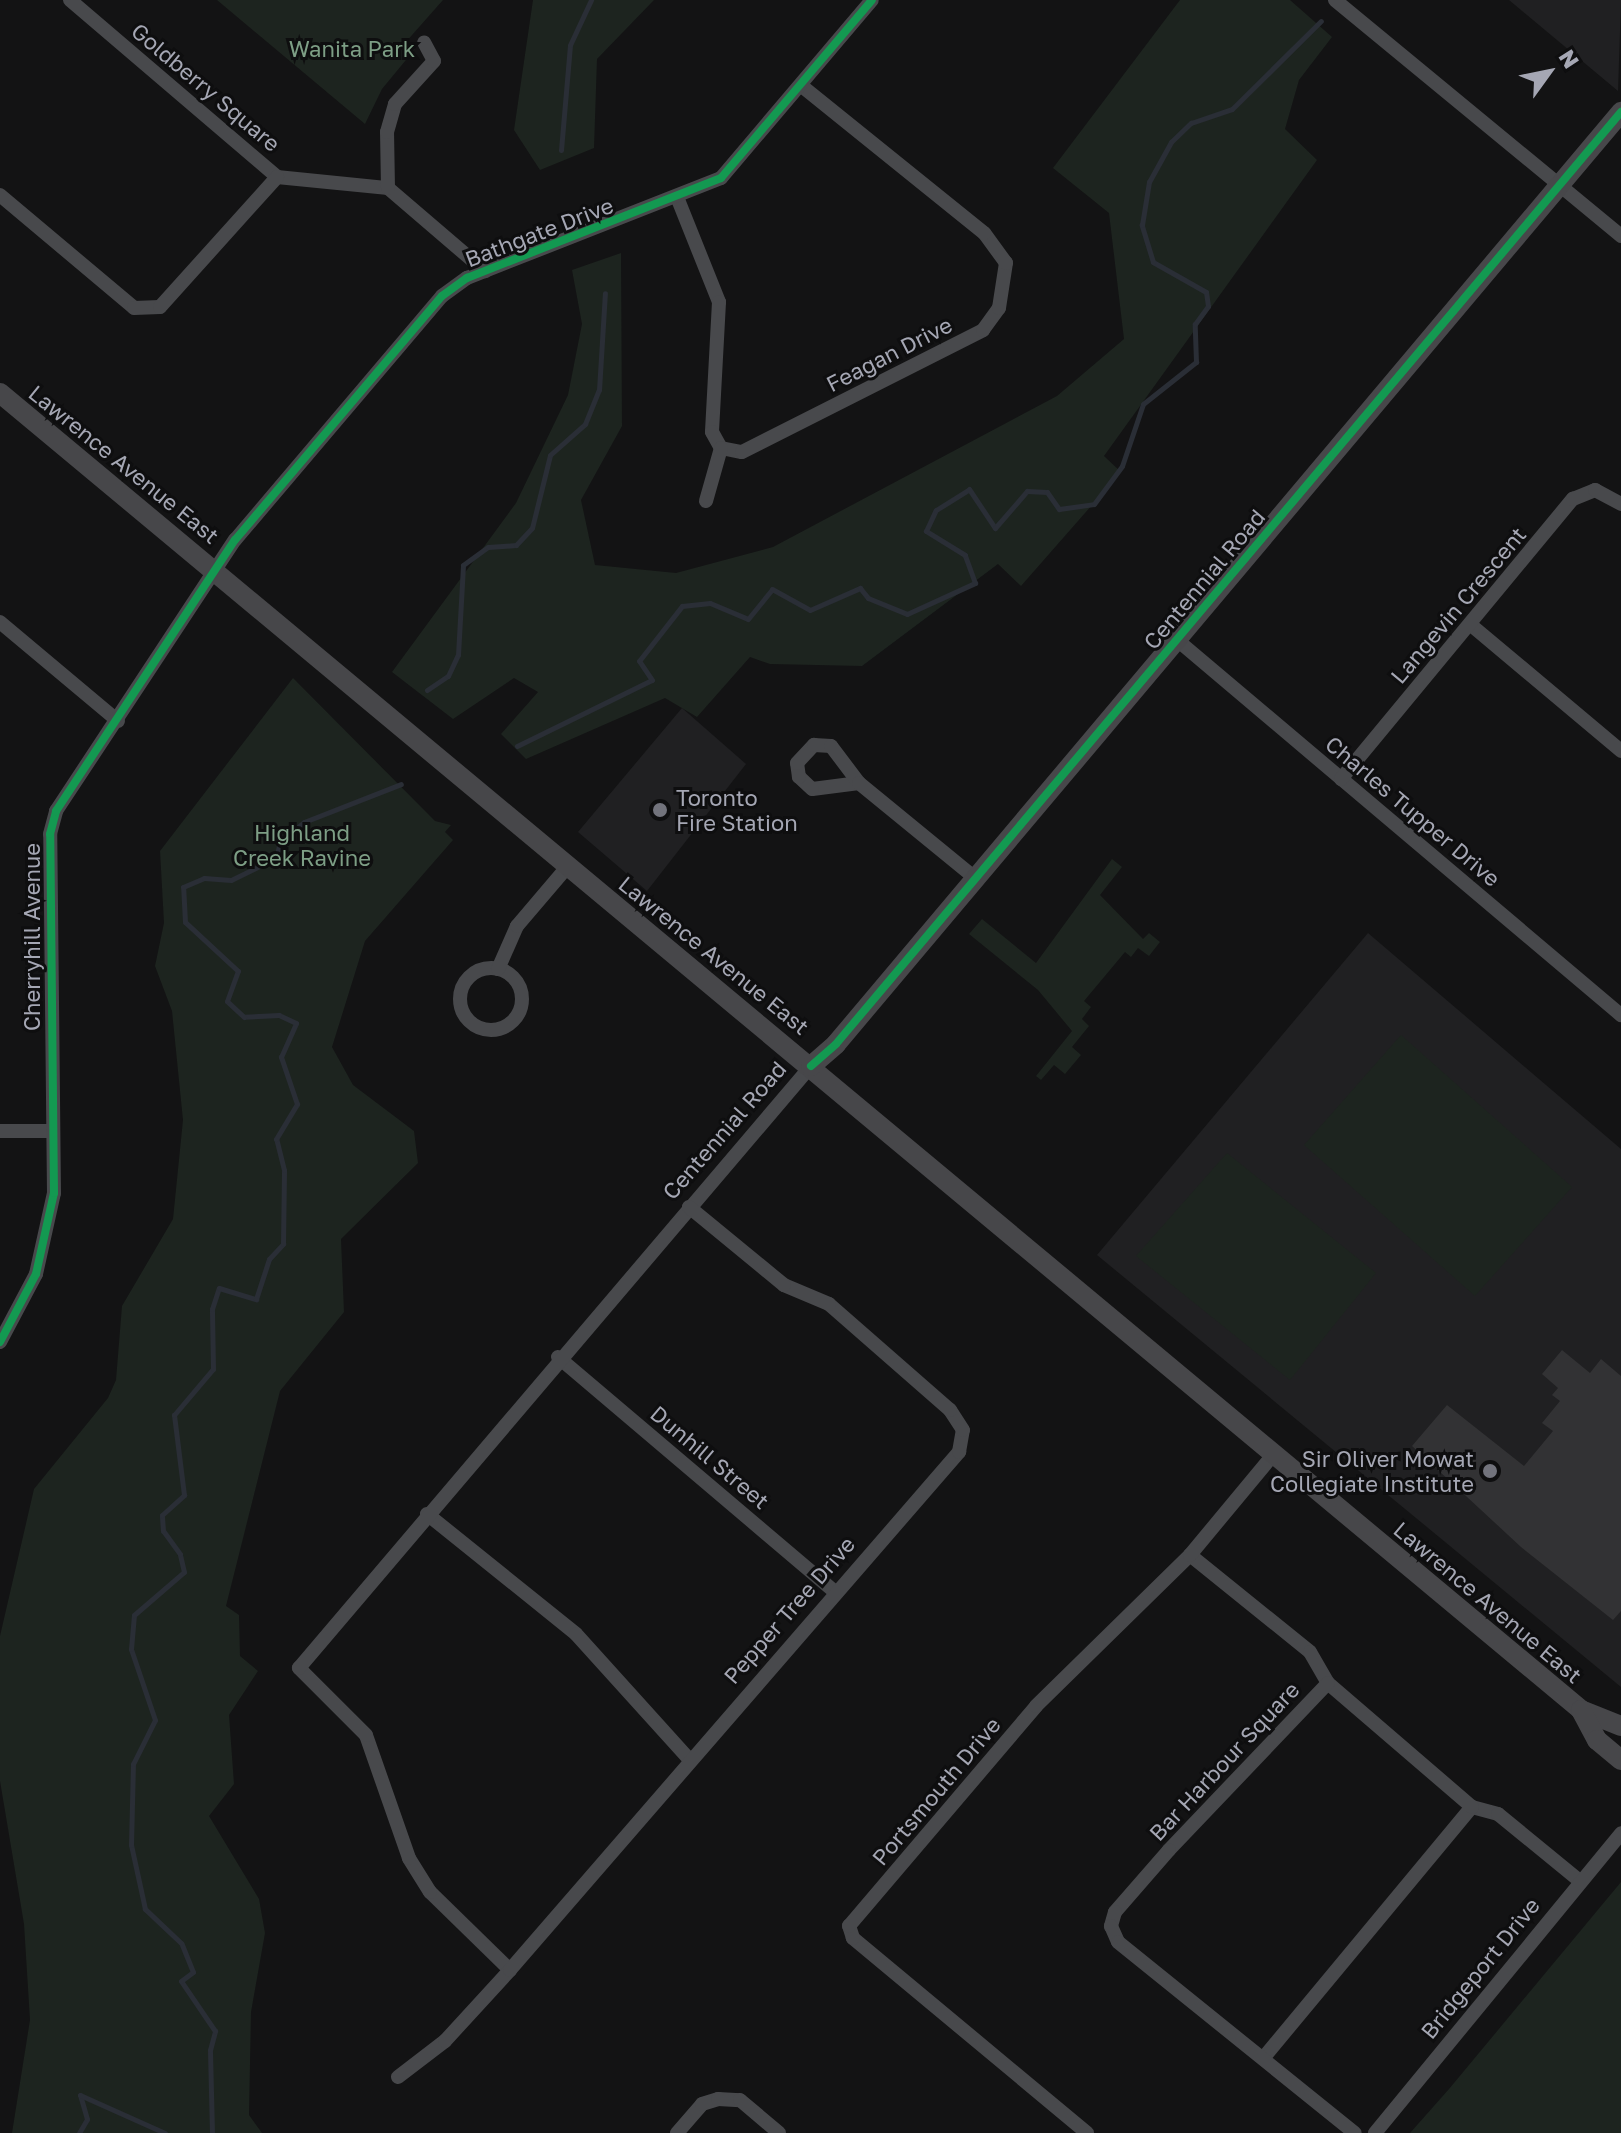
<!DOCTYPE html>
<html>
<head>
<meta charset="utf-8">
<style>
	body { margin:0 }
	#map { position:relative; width:1621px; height:2133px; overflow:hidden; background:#131314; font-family:"Golos Text",sans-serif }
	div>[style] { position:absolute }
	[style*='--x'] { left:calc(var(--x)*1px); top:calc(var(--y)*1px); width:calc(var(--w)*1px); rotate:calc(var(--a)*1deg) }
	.built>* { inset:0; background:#202022 }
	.green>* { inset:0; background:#1d241f }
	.stream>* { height:5px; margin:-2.5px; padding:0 2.5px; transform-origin:2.5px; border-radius:2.5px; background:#2a2e36 }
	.building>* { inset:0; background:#323234 }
	.street>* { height:14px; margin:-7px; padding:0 7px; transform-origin:7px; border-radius:7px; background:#48494c }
	.street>.ring { margin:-7px; padding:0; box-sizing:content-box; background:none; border:14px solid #48494c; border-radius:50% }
	.secondary>* { height:20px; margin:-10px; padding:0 10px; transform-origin:10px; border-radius:10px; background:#47474a }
	.cycleway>* { height:8px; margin:-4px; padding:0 4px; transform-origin:4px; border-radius:4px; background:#139951 }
	.dots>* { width:22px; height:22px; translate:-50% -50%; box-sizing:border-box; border:4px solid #0e0e0f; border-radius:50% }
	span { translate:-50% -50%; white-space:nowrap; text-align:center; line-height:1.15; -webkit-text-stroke:6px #0e0e0f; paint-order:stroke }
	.park-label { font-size:22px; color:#7d9e85 }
	.street-label { font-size:22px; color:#a5a7b4 }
	.poi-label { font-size:22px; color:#a5a7b4 }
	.left { translate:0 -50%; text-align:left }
	.right { translate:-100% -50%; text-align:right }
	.north { position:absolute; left:1509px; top:32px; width:80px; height:80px; -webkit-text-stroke:6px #0e0e0f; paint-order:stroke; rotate:57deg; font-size:22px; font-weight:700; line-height:32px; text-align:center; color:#a5a7b4 }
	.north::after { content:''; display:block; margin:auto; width:28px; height:36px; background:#a5a7b4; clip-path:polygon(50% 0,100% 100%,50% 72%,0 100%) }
</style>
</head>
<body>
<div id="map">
	<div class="built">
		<div style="clip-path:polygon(1509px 0,1621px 0,1618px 91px)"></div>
		<div style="clip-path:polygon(682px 708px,746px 764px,647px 891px,578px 832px)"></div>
		<div style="clip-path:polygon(1368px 933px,1621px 1149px,1621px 1687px,1097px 1255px)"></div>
	</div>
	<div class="green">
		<div style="clip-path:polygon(217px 0,443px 0,405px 43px,415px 49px,382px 89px,365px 124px)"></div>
		<div style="clip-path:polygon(533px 0,654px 0,597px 59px,594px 148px,540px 170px,514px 130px)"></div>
		<div style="clip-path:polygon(1180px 0,1290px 0,1332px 37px,1299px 80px,1285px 129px,1317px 160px,1104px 456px,1121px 472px,1021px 586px,998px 564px,862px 666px,770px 664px,750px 657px,697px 717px,665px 698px,526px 759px,501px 734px,538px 692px,514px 678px,453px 719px,392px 672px,516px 503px,568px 395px,582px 324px,572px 270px,621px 253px,622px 426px,581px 500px,595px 565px,676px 573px,773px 547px,1057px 396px,1124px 339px,1109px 213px,1053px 168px)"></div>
		<div style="clip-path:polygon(293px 678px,435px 821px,451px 825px,445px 832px,453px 840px,365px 941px,332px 1047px,353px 1085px,414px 1131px,418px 1163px,341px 1239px,344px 1312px,280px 1391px,226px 1606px,239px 1615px,240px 1656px,258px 1671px,229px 1715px,234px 1784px,209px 1816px,259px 1899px,265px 1933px,251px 2012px,249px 2115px,262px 2133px,12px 2133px,30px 2020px,24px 1924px,0 1781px,0 1636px,34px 1489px,108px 1398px,116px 1380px,122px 1306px,173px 1219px,183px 1120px,172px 1011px,155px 966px,164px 923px,160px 851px)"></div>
		<div style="clip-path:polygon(1112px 859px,1122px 867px,1100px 895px,1143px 939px,1149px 933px,1160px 942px,1149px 956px,1138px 948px,1131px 957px,1125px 952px,1084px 1001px,1091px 1007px,1082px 1019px,1089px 1026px,1072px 1047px,1081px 1055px,1065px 1074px,1054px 1065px,1041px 1080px,1036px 1076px,1072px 1031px,1038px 990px,969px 934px,982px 919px,1036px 963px)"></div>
		<div style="clip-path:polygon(1401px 1035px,1572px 1187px,1475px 1296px,1304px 1145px)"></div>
		<div style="clip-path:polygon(1227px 1153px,1376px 1273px,1290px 1380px,1136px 1256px)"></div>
		<div style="clip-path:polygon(1621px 1882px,1621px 2133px,1410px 2133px,1449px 2089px)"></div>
	</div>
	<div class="stream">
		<div style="--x:561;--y:150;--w:105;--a:-85.1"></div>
		<div style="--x:570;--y:45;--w:50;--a:-65"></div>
		<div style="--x:427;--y:690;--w:25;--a:-34"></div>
		<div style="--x:448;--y:676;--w:23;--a:-65"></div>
		<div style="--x:458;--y:655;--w:90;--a:-86.8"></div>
		<div style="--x:463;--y:565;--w:31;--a:-36"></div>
		<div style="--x:488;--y:547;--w:28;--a:-4"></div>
		<div style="--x:516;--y:545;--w:23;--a:-47"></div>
		<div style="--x:532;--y:528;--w:75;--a:-76.1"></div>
		<div style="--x:550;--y:455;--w:47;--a:-41.5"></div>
		<div style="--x:585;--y:424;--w:37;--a:-68"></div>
		<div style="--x:599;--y:390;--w:97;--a:-86.5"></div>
		<div style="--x:517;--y:746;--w:150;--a:-26.1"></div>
		<div style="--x:652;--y:680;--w:23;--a:-124"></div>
		<div style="--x:639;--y:661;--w:70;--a:-52"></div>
		<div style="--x:682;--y:606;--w:28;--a:-6"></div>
		<div style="--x:710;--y:603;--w:41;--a:22.8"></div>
		<div style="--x:748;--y:619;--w:38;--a:-51"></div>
		<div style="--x:772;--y:589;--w:43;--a:28.9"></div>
		<div style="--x:810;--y:610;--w:55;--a:-23.7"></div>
		<div style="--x:860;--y:588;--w:13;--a:51"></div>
		<div style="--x:868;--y:598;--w:42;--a:22.3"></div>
		<div style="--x:907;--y:614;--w:75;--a:-24.5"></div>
		<div style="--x:975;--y:583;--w:30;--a:-110"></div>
		<div style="--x:965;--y:555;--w:46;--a:-148.4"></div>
		<div style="--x:926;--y:531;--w:23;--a:-65"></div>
		<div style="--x:936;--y:510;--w:39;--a:-32"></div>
		<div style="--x:969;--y:489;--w:47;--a:56.3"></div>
		<div style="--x:995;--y:528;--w:49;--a:-49.1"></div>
		<div style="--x:1027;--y:491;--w:20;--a:3"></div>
		<div style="--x:1047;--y:492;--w:21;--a:55"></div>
		<div style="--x:1059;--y:509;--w:35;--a:-8"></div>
		<div style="--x:1094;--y:504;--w:47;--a:-53.6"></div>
		<div style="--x:1122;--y:466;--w:65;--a:-71.3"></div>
		<div style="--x:1143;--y:404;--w:68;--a:-38.4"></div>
		<div style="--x:1196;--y:362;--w:38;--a:-92"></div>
		<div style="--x:1195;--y:324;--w:22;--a:-54"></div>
		<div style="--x:1208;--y:306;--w:14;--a:-98"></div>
		<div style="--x:1206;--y:292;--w:61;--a:-150.5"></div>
		<div style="--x:1153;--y:262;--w:39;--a:-107"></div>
		<div style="--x:1142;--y:225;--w:44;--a:-80.8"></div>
		<div style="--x:1149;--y:182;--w:46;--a:-61.2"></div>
		<div style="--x:1171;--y:142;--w:28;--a:-44"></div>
		<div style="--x:1191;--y:123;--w:43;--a:-18.9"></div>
		<div style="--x:1232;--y:109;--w:125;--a:-44.7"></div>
		<div style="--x:79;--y:2133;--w:16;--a:-60"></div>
		<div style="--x:87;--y:2119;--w:25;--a:-106"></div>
		<div style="--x:80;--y:2095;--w:93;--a:24.1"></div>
		<div style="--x:212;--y:2133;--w:83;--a:-91.4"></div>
		<div style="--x:210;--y:2050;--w:20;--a:-75"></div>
		<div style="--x:215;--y:2031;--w:60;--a:-124.2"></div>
		<div style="--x:181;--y:1981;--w:15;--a:-37"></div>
		<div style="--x:193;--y:1972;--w:31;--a:-112"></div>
		<div style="--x:181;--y:1943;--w:50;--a:-136.6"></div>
		<div style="--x:145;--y:1909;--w:66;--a:-102.3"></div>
		<div style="--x:131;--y:1845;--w:81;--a:-88.6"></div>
		<div style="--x:133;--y:1764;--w:49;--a:-63.4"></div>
		<div style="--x:155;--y:1720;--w:75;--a:-108.7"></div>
		<div style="--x:131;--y:1649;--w:34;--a:-85"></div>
		<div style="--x:134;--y:1615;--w:66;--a:-40.7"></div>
		<div style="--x:184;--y:1572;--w:18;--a:-103"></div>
		<div style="--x:180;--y:1554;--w:29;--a:-126"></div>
		<div style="--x:163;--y:1531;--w:16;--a:-94"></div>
		<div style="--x:162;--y:1515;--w:30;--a:-42"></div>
		<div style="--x:184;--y:1495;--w:81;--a:-97.1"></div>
		<div style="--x:174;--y:1415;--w:60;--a:-49.7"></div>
		<div style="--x:213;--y:1369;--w:60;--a:-91"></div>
		<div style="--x:212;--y:1309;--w:22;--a:-72"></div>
		<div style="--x:219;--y:1288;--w:39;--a:17"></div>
		<div style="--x:256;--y:1299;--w:42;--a:-72"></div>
		<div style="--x:269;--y:1259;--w:21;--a:-47"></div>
		<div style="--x:283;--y:1244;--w:74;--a:-89.2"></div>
		<div style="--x:284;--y:1170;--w:32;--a:-104"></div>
		<div style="--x:276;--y:1139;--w:41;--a:-59"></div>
		<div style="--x:297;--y:1104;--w:50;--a:-108.8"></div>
		<div style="--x:281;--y:1057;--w:37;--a:-66"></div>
		<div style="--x:296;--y:1023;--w:19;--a:-155"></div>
		<div style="--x:279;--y:1015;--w:35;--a:177"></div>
		<div style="--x:244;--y:1017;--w:23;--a:-137"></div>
		<div style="--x:227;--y:1001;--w:32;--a:-70"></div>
		<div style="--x:238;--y:971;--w:72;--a:-137.2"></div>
		<div style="--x:185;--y:922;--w:35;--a:-93"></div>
		<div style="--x:183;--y:887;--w:23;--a:-23"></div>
		<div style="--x:204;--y:878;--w:27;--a:4"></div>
		<div style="--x:231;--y:880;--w:50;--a:-26.1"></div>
		<div style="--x:276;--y:858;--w:16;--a:-76"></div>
		<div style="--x:280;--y:842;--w:31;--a:-40"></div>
		<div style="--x:304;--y:822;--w:104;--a:-21.4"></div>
	</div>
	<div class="building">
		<div style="clip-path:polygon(1562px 1350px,1590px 1373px,1601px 1359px,1621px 1376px,1621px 1611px,1613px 1620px,1521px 1547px,1412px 1446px,1447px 1405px,1524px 1466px,1553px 1431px,1542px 1423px,1560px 1401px,1552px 1395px,1558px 1388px,1542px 1374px)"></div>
	</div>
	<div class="street">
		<div style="--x:70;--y:0;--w:272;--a:40.5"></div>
		<div style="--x:277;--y:177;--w:112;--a:5.7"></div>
		<div style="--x:388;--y:188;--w:128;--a:40.6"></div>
		<div style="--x:1335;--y:0;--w:371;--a:39.5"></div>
		<div style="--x:388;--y:188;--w:56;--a:-91"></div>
		<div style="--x:387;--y:132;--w:29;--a:-74"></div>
		<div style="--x:395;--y:104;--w:58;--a:-47.8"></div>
		<div style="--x:434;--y:61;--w:21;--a:-118"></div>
		<div style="--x:0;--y:195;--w:175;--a:40.1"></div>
		<div style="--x:134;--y:308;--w:26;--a:-2"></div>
		<div style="--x:160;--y:307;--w:175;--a:-48"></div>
		<div style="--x:677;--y:197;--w:113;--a:68.2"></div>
		<div style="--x:719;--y:302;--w:130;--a:93.1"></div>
		<div style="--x:712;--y:432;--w:18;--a:61"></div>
		<div style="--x:721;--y:448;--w:21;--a:11"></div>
		<div style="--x:742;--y:452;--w:270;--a:-26.8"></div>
		<div style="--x:983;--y:330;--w:27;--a:-54"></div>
		<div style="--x:999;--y:308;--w:46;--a:-81.2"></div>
		<div style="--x:1006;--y:263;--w:37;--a:-126"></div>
		<div style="--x:984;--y:233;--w:233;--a:-141.1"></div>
		<div style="--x:706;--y:501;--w:55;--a:-74.2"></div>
		<div style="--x:0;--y:622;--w:154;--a:40"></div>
		<div style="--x:1471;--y:625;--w:196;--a:40"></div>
		<div style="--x:1176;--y:639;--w:583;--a:40.2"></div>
		<div style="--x:1341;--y:779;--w:364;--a:-50.4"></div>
		<div style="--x:1573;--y:499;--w:24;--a:-22"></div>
		<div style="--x:1595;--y:490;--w:30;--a:28"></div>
		<div style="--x:859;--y:783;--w:47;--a:172.7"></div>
		<div style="--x:812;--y:789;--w:18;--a:-137"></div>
		<div style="--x:799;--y:777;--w:14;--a:-98"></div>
		<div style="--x:797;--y:763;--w:25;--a:-47"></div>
		<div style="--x:814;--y:745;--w:17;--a:3"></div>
		<div style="--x:831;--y:746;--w:46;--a:52.9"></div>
		<div style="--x:859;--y:783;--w:149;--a:39.3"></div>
		<div class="ring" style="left:460px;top:968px;width:48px;height:48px"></div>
		<div style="--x:498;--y:969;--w:47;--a:-66.2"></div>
		<div style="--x:517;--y:926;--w:79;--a:-49.6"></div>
		<div style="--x:0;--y:1131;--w:50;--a:0"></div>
		<div style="--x:0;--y:1342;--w:77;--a:-62.1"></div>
		<div style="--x:36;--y:1274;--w:83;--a:-77.5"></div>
		<div style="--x:54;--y:1193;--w:359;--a:-90.6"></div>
		<div style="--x:50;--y:834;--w:24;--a:-75"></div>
		<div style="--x:56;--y:811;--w:325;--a:-56.6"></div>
		<div style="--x:235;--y:540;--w:320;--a:-49.7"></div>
		<div style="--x:442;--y:296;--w:31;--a:-36"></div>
		<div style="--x:467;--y:278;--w:273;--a:-21.5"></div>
		<div style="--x:721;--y:178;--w:233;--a:-49.7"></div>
		<div style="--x:558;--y:1357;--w:360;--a:40.3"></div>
		<div style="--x:427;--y:1514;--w:191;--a:38.8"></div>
		<div style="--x:576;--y:1634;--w:169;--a:47.9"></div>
		<div style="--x:1190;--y:1555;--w:154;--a:38.9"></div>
		<div style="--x:1310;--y:1652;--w:36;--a:60"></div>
		<div style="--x:1472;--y:1807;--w:27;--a:15"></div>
		<div style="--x:1498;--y:1814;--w:106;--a:39.3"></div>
		<div style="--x:510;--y:1970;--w:112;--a:-135.7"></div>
		<div style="--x:430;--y:1892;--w:40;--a:-122"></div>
		<div style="--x:409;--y:1858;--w:130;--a:-109.3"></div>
		<div style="--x:366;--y:1735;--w:95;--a:-135"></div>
		<div style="--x:299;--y:1668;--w:790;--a:-49.62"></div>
		<div style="--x:1265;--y:2056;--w:324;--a:-50.3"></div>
		<div style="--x:1472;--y:1807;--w:190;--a:-139.3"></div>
		<div style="--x:1328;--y:1683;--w:231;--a:133.6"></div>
		<div style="--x:1169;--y:1850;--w:82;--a:131.1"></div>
		<div style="--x:1115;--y:1912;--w:15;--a:106"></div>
		<div style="--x:1111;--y:1926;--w:17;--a:66"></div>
		<div style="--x:1118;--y:1942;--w:304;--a:38.9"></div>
		<div style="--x:398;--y:2077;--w:59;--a:-37.5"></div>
		<div style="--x:445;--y:2041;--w:96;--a:-47.5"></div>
		<div style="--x:510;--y:1970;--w:686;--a:-49.08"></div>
		<div style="--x:959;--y:1452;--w:22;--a:-80"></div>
		<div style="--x:963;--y:1430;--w:24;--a:-123"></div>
		<div style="--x:950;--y:1410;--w:161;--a:-138.8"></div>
		<div style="--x:829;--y:1304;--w:49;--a:-157.1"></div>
		<div style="--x:784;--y:1285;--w:123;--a:-140.6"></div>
		<div style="--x:677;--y:2133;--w:38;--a:-49"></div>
		<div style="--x:702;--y:2104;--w:17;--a:-17"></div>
		<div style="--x:718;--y:2099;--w:22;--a:3"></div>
		<div style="--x:740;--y:2100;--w:51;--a:40.2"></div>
		<div style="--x:1087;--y:2133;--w:305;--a:-140.2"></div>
		<div style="--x:853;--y:1938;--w:13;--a:-108"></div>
		<div style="--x:849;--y:1926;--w:289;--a:-49.6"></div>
		<div style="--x:1036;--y:1706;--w:216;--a:-44.4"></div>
		<div style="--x:1190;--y:1555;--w:131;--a:-50.3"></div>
		<div style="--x:1375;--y:2133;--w:388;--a:-50.6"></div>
	</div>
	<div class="secondary">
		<div style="--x:0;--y:393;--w:2058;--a:39.79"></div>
		<div style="--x:1581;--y:1710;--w:43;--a:21.8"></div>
		<div style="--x:811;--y:1066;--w:33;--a:-41"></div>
		<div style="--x:836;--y:1044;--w:1219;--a:-49.89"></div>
		<div style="--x:1581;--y:1710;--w:34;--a:62"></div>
		<div style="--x:1597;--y:1740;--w:31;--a:40"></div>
	</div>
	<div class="cycleway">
		<div style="--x:811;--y:1066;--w:33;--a:-41"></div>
		<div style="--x:836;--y:1044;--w:1219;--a:-49.89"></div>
		<div style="--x:0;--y:1342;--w:77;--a:-62.1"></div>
		<div style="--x:36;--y:1274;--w:83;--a:-77.5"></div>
		<div style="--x:54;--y:1193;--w:359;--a:-90.6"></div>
		<div style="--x:50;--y:834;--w:24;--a:-75"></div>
		<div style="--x:56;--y:811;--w:325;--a:-56.6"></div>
		<div style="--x:235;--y:540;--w:320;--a:-49.7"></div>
		<div style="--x:442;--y:296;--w:31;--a:-36"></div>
		<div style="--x:467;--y:278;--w:273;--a:-21.5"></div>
		<div style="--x:721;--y:178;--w:233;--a:-49.7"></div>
	</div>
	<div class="dots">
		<div style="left:660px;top:810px;background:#72737c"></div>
		<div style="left:1490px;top:1471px;background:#72737c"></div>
	</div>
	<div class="park-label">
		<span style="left:352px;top:49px">Wanita Park</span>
		<span style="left:302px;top:845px">Highland<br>Creek Ravine</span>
	</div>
	<div class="street-label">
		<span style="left:206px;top:87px;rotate:40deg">Goldberry Square</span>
		<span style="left:539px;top:232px;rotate:-21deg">Bathgate Drive</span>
		<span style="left:889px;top:354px;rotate:-27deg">Feagan Drive</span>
		<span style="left:124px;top:464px;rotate:39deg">Lawrence Avenue East</span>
		<span style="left:1204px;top:579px;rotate:-50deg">Centennial Road</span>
		<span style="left:1458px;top:605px;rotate:-50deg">Langevin Crescent</span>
		<span style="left:1413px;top:811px;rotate:40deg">Charles Tupper Drive</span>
		<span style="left:32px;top:937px;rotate:-90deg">Cherryhill Avenue</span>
		<span style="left:714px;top:955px;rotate:39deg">Lawrence Avenue East</span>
		<span style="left:724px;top:1130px;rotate:-49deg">Centennial Road</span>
		<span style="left:710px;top:1457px;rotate:40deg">Dunhill Street</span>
		<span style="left:1488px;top:1602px;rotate:40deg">Lawrence Avenue East</span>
		<span style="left:789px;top:1610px;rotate:-49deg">Pepper Tree Drive</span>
		<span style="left:1224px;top:1761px;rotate:-47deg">Bar Harbour Square</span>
		<span style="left:936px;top:1791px;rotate:-50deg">Portsmouth Drive</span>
		<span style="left:1480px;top:1968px;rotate:-51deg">Bridgeport Drive</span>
	</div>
	<div class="poi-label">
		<span class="left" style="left:676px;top:810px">Toronto<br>Fire Station</span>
		<span class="right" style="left:1474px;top:1471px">Sir Oliver Mowat<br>Collegiate Institute</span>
	</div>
	<div class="north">N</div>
</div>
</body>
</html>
